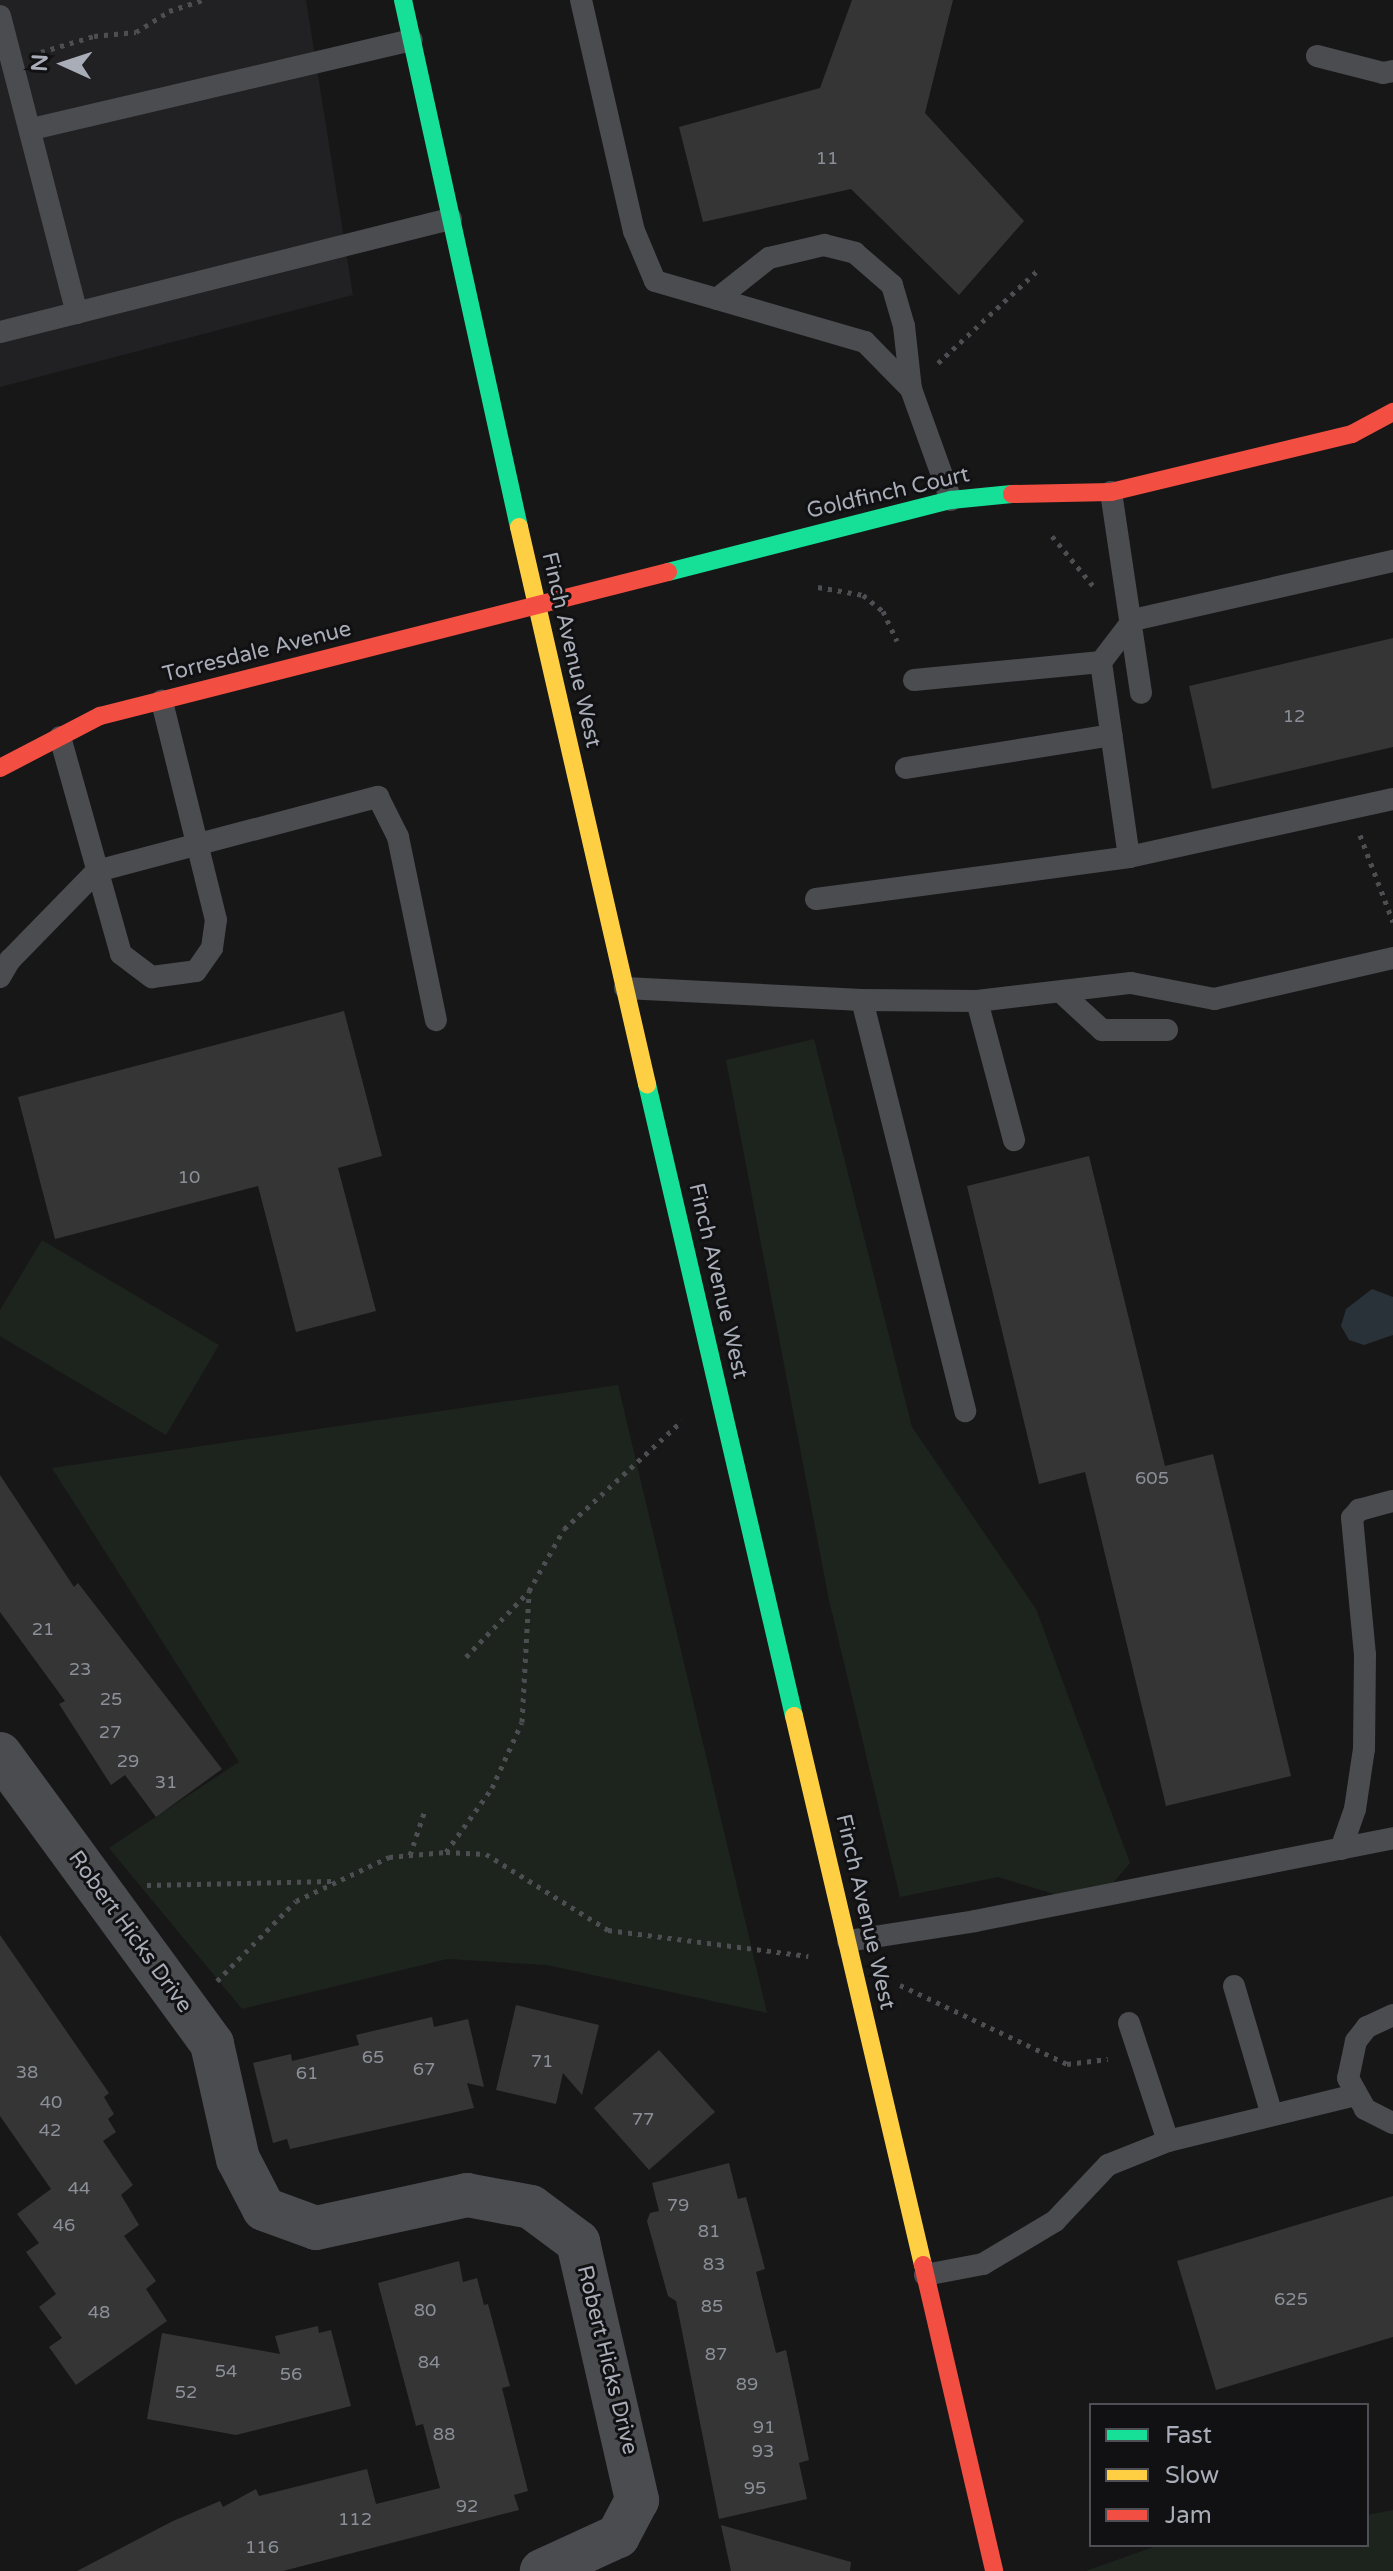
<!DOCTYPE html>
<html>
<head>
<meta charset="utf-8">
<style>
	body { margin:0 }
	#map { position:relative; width:1393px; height:2571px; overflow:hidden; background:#171717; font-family:"Varela Round",sans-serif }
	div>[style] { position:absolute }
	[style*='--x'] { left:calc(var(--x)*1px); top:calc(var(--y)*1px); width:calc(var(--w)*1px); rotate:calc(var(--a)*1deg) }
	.built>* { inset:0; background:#212123 }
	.green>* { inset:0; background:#1d241e }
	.water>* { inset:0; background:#2a3239 }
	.building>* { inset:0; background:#353536 }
	.path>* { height:5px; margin-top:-2.5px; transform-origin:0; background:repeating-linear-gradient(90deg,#4d4e52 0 4px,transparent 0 10px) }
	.lane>* { height:22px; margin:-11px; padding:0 11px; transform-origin:11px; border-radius:11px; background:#4b4c50 }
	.street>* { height:44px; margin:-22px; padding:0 22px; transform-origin:22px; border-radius:22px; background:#4b4c50 }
	.fast>* { height:18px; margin:-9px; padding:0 9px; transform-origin:9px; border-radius:9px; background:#16e098 }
	.slow>* { height:18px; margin:-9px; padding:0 9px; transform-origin:9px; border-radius:9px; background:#ffcf43 }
	.jam>* { height:18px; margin:-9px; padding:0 9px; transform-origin:9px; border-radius:9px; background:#f24e42 }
	span { translate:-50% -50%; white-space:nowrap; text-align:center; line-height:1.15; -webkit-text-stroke:6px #111113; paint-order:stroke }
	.number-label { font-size:18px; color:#8b8f98 }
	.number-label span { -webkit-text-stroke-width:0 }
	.street-label { font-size:22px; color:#a8adb8 }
	.legend { position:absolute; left:1089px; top:2403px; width:280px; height:144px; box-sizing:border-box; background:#111113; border:2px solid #4d4f55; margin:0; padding:10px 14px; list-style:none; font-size:24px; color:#a8adb8 }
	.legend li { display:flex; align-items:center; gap:16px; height:40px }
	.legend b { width:40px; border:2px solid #4d4f55 }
	.north { position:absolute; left:24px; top:24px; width:80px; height:80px; -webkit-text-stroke:6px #111113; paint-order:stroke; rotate:273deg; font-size:22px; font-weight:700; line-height:32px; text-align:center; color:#a8adb8 }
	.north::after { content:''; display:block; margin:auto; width:28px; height:36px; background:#a8adb8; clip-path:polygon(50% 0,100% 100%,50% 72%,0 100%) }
</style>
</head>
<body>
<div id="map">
	<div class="built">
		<div style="clip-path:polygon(0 0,306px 0,353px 295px,0 387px)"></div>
	</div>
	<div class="green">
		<div style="clip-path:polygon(814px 1039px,912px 1427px,1036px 1609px,1130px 1863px,1108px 1889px,1054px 1894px,998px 1877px,900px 1897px,829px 1600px,726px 1060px)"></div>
		<div style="clip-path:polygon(42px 1240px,219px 1345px,166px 1435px,0 1336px,0 1310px)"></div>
		<div style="clip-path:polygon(618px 1385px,767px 2013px,547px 1965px,447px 1959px,242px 2009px,109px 1848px,239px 1762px,52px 1468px)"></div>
		<div style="clip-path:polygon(1393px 2510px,1393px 2571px,1086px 2571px,1159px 2545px,1367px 2545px,1367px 2515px)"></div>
	</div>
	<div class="water">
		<div style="clip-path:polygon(1372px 1289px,1393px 1297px,1393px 1335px,1364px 1345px,1349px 1340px,1341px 1326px,1346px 1309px)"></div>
	</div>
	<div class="building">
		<div style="clip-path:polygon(852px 0,953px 0,925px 113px,1024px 221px,959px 295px,851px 189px,703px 222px,679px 127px,820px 88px)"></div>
		<div style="clip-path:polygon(1393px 638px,1393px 747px,1212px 789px,1189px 686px)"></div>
		<div style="clip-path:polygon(344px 1011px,382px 1156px,338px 1168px,376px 1311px,296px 1332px,258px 1186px,55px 1239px,18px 1097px)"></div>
		<div style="clip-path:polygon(1089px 1156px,1165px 1466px,1213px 1454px,1291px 1776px,1166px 1806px,1085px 1472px,1039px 1484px,967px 1186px)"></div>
		<div style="clip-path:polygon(0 1475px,74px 1587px,78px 1583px,222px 1769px,156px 1817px,125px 1775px,111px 1785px,59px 1704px,65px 1701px,0 1612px)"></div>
		<div style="clip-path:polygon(0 1935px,109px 2093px,104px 2097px,114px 2114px,108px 2119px,116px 2132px,103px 2141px,133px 2185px,121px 2195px,139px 2225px,124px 2236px,156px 2281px,146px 2289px,167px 2321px,76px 2385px,49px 2347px,62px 2338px,39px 2307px,56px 2294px,26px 2252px,39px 2243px,17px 2214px,51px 2189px,0 2116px)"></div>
		<div style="clip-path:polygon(516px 2005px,599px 2025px,582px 2095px,563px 2073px,556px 2104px,496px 2090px)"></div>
		<div style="clip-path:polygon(432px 2017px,434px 2027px,468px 2019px,484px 2087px,467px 2083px,474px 2108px,290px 2149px,287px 2139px,273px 2143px,253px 2063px,291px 2054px,292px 2061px,359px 2045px,356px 2035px)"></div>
		<div style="clip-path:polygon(659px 2050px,715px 2112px,649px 2170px,594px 2108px)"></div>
		<div style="clip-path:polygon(729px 2163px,738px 2199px,746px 2197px,765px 2269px,756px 2272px,776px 2353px,786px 2350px,809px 2460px,799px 2463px,807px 2499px,719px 2519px,676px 2301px,668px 2296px,647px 2221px,650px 2213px,659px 2211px,652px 2183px)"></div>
		<div style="clip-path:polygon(1393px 2196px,1393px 2337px,1216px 2390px,1177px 2261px)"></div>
		<div style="clip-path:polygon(459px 2261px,463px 2282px,477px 2278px,484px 2305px,488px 2304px,510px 2386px,502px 2388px,528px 2491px,514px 2495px,519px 2510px,283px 2571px,77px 2571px,173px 2521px,220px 2501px,223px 2507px,256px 2489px,259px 2496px,367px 2469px,376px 2504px,440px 2488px,423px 2424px,416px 2426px,378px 2283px)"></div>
		<div style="clip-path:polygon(318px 2326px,319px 2333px,331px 2330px,351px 2406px,236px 2435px,147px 2419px,162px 2333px,280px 2354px,275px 2336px)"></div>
		<div style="clip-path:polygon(721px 2525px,851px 2562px,850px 2571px,731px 2571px)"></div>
	</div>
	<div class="path">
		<div style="--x:41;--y:52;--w:55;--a:-16.8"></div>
		<div style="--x:94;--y:36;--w:42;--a:-5.4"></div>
		<div style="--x:136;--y:32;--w:39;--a:-32"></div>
		<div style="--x:169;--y:11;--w:35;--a:-18"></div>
		<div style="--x:938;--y:363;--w:135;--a:-42.9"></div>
		<div style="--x:1052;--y:536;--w:66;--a:50.5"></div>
		<div style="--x:818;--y:587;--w:46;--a:10.1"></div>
		<div style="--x:863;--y:595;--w:26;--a:39"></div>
		<div style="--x:883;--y:611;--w:33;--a:65"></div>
		<div style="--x:1360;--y:835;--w:93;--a:69.2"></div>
		<div style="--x:466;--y:1657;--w:91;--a:-46.3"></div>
		<div style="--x:446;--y:1852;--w:79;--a:-54.3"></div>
		<div style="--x:492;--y:1788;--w:72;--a:-65.6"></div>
		<div style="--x:522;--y:1722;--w:131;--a:-86.9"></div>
		<div style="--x:529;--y:1591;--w:71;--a:-60.6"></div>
		<div style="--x:564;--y:1529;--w:160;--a:-42.5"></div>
		<div style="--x:410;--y:1855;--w:47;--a:-71.6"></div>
		<div style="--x:147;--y:1885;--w:186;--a:-1.2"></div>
		<div style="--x:217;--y:1981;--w:112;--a:-45.4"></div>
		<div style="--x:296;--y:1901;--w:103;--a:-25.3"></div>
		<div style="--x:389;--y:1857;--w:57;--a:-5"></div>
		<div style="--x:446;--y:1852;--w:40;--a:2.9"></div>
		<div style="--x:486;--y:1854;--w:144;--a:31.9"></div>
		<div style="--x:608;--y:1930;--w:202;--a:7.4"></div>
		<div style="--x:900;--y:1985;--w:185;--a:25.3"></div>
		<div style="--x:1067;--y:2064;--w:41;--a:-7"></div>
	</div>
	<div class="lane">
		<div style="--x:581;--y:0;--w:237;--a:77.1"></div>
		<div style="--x:634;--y:231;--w:54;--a:67.2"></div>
		<div style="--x:655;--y:281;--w:219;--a:16.2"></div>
		<div style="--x:865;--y:342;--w:66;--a:45.6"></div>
		<div style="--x:911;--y:389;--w:118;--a:70.2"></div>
		<div style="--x:0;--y:16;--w:307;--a:75.5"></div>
		<div style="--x:1317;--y:56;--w:68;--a:14.4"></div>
		<div style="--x:1383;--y:73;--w:10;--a:-11"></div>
		<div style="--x:32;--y:129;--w:390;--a:-13.2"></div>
		<div style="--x:717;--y:299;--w:66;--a:-38.3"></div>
		<div style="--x:769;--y:258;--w:57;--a:-13.3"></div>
		<div style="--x:824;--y:245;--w:32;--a:14"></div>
		<div style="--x:855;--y:253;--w:49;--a:40.9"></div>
		<div style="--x:892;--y:285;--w:43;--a:73.7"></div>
		<div style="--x:904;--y:326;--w:63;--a:83.7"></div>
		<div style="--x:0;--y:332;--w:465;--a:-14.1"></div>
		<div style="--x:1111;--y:492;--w:203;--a:81.5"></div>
		<div style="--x:914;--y:680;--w:188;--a:-5.5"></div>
		<div style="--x:1101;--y:662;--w:53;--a:-52.7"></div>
		<div style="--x:1133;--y:620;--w:267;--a:-12.8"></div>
		<div style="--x:60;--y:737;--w:225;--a:74.3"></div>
		<div style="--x:121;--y:954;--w:39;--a:37"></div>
		<div style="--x:152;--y:977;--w:44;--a:-7.8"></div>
		<div style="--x:196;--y:971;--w:28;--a:-55"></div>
		<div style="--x:212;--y:948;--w:28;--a:-82"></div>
		<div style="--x:216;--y:920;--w:226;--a:-103.9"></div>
		<div style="--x:906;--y:768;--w:208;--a:-9.1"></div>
		<div style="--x:1129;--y:857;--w:270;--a:-12.4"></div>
		<div style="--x:816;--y:899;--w:316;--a:-7.6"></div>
		<div style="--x:1129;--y:857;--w:197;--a:-98.2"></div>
		<div style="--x:0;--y:977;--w:20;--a:-60"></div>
		<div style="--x:10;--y:960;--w:124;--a:-45.7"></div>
		<div style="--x:97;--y:871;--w:291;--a:-14.8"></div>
		<div style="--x:378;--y:797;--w:45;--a:63.4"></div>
		<div style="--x:398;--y:837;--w:187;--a:78.3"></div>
		<div style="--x:625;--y:988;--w:237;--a:2.9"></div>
		<div style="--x:862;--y:1000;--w:424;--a:75.9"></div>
		<div style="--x:1064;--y:995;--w:52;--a:42.6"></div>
		<div style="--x:1102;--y:1030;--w:65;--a:0"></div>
		<div style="--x:862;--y:1000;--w:115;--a:0.5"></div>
		<div style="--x:977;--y:1001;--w:144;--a:75.1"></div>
		<div style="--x:977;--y:1001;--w:155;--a:-6.7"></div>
		<div style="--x:1131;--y:983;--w:85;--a:10.9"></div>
		<div style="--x:1214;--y:999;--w:184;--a:-12.9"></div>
		<div style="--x:1341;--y:1849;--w:42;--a:-70.7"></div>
		<div style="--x:1355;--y:1809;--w:61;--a:-81.5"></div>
		<div style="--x:1364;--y:1749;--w:94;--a:-89.4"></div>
		<div style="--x:1365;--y:1655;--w:138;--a:-95.4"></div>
		<div style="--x:1352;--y:1518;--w:11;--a:-49"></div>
		<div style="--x:1359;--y:1510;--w:35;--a:-15"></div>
		<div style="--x:848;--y:1941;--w:129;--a:-8.9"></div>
		<div style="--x:975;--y:1921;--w:426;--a:-11.2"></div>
		<div style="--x:1234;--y:1986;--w:134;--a:73.6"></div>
		<div style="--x:1393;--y:2015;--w:29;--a:155"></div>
		<div style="--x:1367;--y:2027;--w:18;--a:128"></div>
		<div style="--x:1356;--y:2041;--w:38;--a:102"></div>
		<div style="--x:1348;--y:2078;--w:35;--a:61"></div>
		<div style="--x:1365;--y:2109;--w:31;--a:27"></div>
		<div style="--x:1129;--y:2023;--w:124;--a:71.7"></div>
		<div style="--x:925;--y:2275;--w:59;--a:-10.7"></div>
		<div style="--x:983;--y:2264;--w:84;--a:-30.8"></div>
		<div style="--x:1055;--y:2221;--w:77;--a:-46.6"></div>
		<div style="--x:1108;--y:2165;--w:65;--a:-21.8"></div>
		<div style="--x:1168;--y:2141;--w:193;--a:-13.8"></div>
	</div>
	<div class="street">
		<div style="--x:0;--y:1754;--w:359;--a:53.8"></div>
		<div style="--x:212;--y:2044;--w:118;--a:77.3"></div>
		<div style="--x:238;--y:2159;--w:56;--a:62.5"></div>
		<div style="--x:264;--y:2209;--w:55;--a:20.1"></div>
		<div style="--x:316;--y:2228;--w:155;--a:-12.3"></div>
		<div style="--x:467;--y:2195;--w:65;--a:10.6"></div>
		<div style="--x:531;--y:2207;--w:59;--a:36.7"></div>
		<div style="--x:578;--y:2242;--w:265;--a:77.1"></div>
		<div style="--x:637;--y:2500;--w:41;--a:117.8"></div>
		<div style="--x:618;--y:2536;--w:84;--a:155.3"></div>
	</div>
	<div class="fast">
		<div style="--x:403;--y:0;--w:540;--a:77.59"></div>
		<div style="--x:668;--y:572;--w:292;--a:-14.3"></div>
		<div style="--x:951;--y:500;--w:61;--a:-5.6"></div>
		<div style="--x:647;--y:1084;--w:649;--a:76.91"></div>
	</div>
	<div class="slow">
		<div style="--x:519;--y:527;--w:572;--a:77.06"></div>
		<div style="--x:794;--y:1716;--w:564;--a:76.78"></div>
	</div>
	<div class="jam">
		<div style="--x:1012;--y:494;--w:99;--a:-1.2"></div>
		<div style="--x:1111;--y:492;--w:248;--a:-13.5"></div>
		<div style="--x:1352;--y:434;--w:47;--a:-28.2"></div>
		<div style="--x:0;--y:768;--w:113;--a:-27.5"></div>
		<div style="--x:100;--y:716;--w:586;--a:-14.23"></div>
		<div style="--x:923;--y:2265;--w:314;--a:76.9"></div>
	</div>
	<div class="number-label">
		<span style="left:827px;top:158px">11</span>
		<span style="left:1294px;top:716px">12</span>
		<span style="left:189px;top:1177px">10</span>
		<span style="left:1152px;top:1478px">605</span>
		<span style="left:43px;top:1629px">21</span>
		<span style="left:80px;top:1669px">23</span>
		<span style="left:111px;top:1699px">25</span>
		<span style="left:110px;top:1732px">27</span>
		<span style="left:128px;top:1761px">29</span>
		<span style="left:166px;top:1782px">31</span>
		<span style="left:373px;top:2057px">65</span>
		<span style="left:542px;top:2061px">71</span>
		<span style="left:424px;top:2069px">67</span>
		<span style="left:27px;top:2072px">38</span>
		<span style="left:307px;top:2073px">61</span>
		<span style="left:51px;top:2102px">40</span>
		<span style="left:643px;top:2119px">77</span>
		<span style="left:50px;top:2130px">42</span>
		<span style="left:79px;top:2188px">44</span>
		<span style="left:678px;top:2205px">79</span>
		<span style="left:64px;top:2225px">46</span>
		<span style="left:709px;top:2231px">81</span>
		<span style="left:714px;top:2264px">83</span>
		<span style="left:1291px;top:2299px">625</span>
		<span style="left:712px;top:2306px">85</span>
		<span style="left:425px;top:2310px">80</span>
		<span style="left:99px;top:2312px">48</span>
		<span style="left:716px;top:2354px">87</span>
		<span style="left:429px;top:2362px">84</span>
		<span style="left:226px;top:2371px">54</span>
		<span style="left:291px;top:2374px">56</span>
		<span style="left:747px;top:2384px">89</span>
		<span style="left:186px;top:2392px">52</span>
		<span style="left:764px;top:2427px">91</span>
		<span style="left:444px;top:2434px">88</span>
		<span style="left:763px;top:2451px">93</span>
		<span style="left:755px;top:2488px">95</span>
		<span style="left:467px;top:2506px">92</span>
		<span style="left:355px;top:2519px">112</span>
		<span style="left:262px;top:2547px">116</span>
	</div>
	<div class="street-label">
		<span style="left:888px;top:493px;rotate:-13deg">Goldfinch Court</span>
		<span style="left:571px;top:650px;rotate:77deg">Finch Avenue West</span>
		<span style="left:257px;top:652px;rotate:-14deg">Torresdale Avenue</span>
		<span style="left:718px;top:1281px;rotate:77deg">Finch Avenue West</span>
		<span style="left:865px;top:1912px;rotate:77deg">Finch Avenue West</span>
		<span style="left:130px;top:1932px;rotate:54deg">Robert Hicks Drive</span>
		<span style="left:607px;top:2360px;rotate:76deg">Robert Hicks Drive</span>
	</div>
	<ul class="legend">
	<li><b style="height:10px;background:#16e098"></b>Fast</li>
	<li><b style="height:10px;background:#ffcf43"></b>Slow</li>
	<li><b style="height:10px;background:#f24e42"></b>Jam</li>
	</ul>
	<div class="north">N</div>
</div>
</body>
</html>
